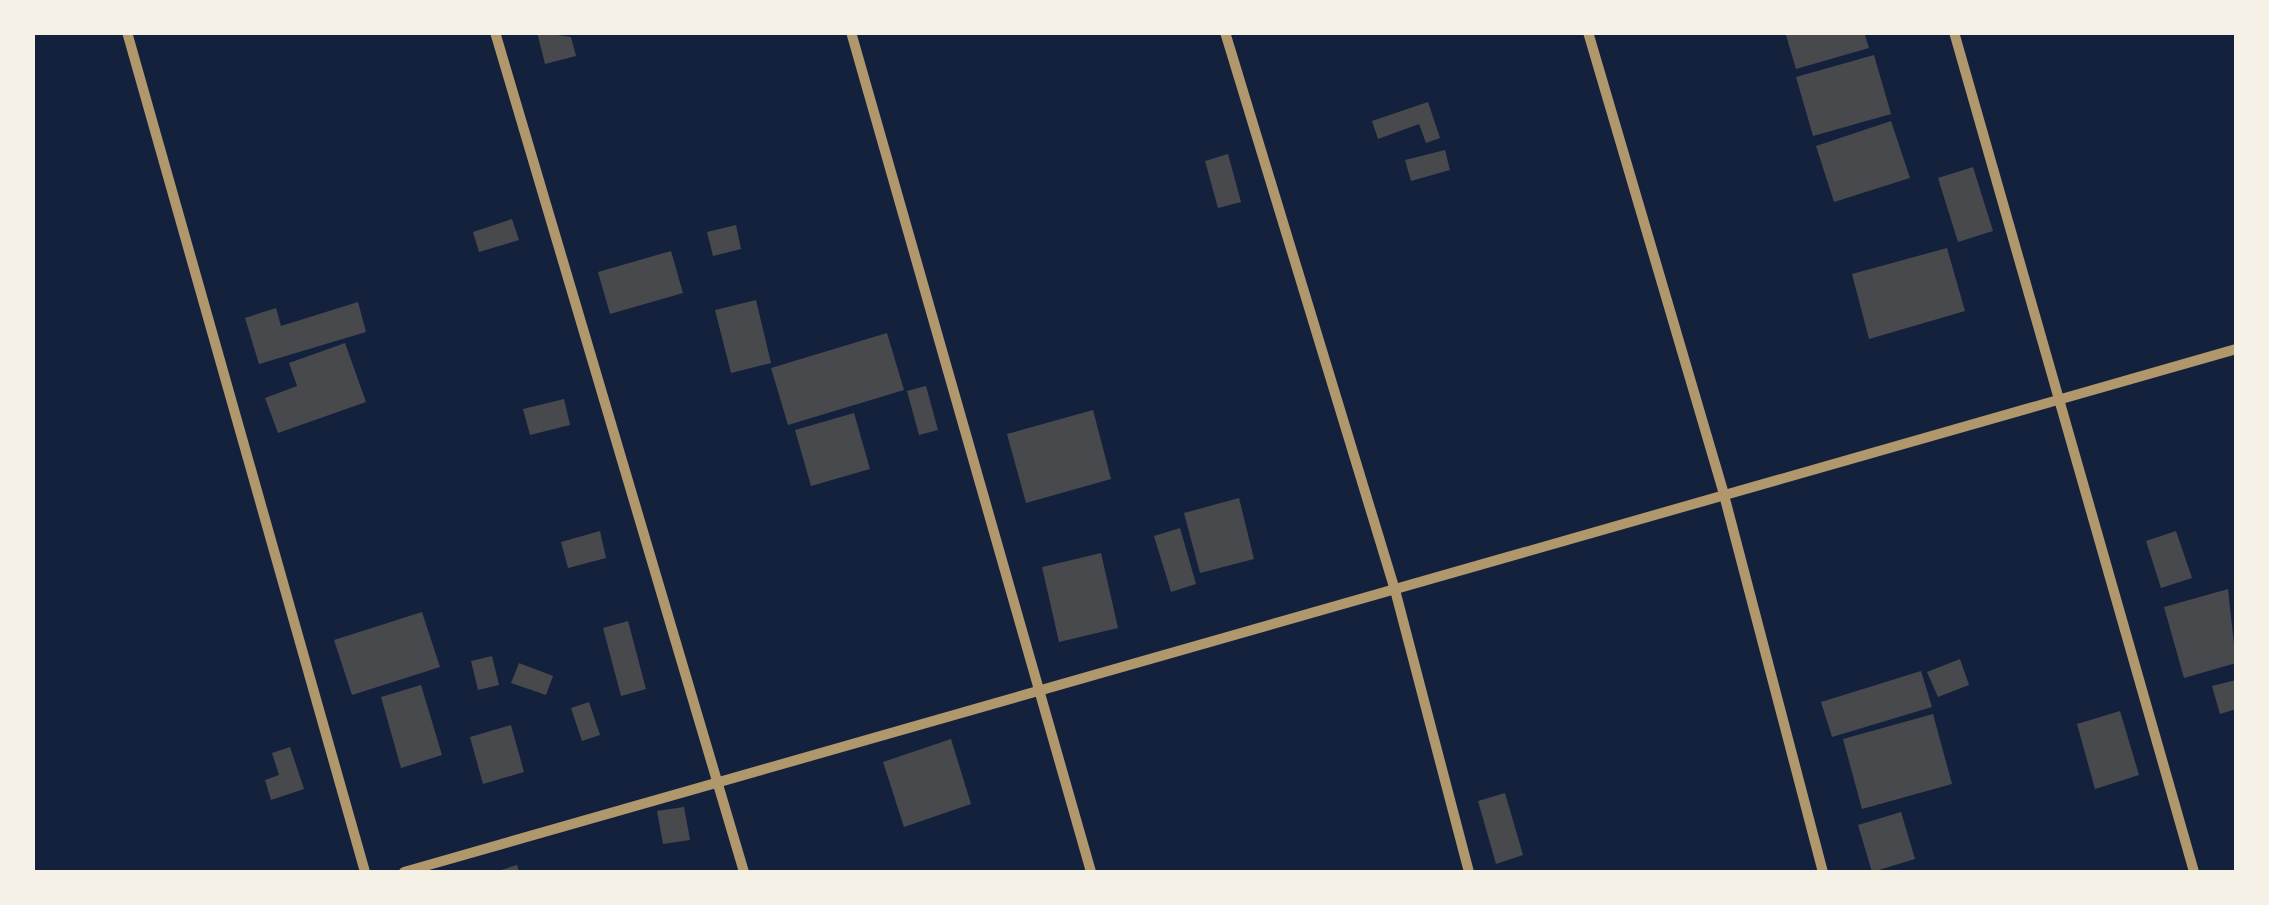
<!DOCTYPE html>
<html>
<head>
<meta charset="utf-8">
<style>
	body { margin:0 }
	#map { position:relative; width:2269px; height:905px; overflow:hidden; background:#14213d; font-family:"IBM Plex Sans",sans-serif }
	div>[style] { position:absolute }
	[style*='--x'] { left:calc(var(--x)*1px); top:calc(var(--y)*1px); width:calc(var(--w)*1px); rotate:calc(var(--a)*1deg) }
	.building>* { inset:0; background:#48494c }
	.minor>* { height:10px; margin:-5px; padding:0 5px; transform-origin:5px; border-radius:5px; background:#b1986c }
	span { translate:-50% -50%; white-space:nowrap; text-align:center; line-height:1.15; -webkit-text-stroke:10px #f6f1e7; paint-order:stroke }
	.frame { position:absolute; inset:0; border:35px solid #f6f1e7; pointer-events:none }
</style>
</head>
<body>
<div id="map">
	<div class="building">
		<div style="clip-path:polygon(537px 32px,571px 37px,576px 56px,545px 64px)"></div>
		<div style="clip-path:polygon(1785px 32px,1864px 32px,1869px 48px,1796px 69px)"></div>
		<div style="clip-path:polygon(1874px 55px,1891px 114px,1813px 136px,1796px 77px)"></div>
		<div style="clip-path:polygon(1428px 102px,1440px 138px,1426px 143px,1419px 124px,1378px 139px,1372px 121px)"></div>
		<div style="clip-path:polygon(1891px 121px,1910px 178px,1834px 202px,1816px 146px)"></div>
		<div style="clip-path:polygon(1445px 150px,1450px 170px,1411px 181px,1405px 160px)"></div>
		<div style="clip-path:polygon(1228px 154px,1241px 202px,1218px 208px,1205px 161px)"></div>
		<div style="clip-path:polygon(1973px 167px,1993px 231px,1958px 242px,1938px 178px)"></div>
		<div style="clip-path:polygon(512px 219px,519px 240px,479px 252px,473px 232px)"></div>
		<div style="clip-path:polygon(736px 225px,741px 249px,713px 256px,707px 232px)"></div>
		<div style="clip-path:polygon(1947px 248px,1965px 311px,1869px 339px,1852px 274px)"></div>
		<div style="clip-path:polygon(671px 251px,683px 293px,610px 314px,598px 272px)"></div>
		<div style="clip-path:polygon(756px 300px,771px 363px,731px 373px,715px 310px)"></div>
		<div style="clip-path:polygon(358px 302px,366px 332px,259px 364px,245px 318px,276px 308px,281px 326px)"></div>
		<div style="clip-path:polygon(887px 333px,904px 390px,788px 425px,771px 368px)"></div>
		<div style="clip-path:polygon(345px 343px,366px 402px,278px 433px,265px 398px,297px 386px,289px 363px)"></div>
		<div style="clip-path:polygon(926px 386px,938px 430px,919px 435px,907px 391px)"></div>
		<div style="clip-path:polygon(564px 399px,570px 425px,530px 435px,523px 409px)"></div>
		<div style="clip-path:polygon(1093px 410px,1111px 479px,1026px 503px,1007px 434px)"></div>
		<div style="clip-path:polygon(854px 413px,870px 469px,811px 486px,795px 430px)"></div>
		<div style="clip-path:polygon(1239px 498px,1254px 559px,1200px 573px,1184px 513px)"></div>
		<div style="clip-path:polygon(1180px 528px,1196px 584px,1171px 592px,1154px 536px)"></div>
		<div style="clip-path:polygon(600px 531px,606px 558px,568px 568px,561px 542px)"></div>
		<div style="clip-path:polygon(2176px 531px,2192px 578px,2161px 588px,2146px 541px)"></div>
		<div style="clip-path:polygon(1101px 553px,1118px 628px,1059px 642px,1042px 567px)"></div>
		<div style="clip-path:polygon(2228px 589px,2236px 663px,2184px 678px,2164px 607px)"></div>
		<div style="clip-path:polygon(422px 612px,440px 667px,352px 695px,334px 640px)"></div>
		<div style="clip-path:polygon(628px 621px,646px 689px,621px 696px,603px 628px)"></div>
		<div style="clip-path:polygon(492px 656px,499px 685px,478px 690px,471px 661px)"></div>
		<div style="clip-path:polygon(1960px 659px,1969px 685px,1938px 697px,1927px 672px)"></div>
		<div style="clip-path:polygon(519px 663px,553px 676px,546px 695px,511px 683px)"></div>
		<div style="clip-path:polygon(1921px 671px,1932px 707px,1832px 737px,1821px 702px)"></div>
		<div style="clip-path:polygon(2236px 680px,2236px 709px,2220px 714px,2212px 686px)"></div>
		<div style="clip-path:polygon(421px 685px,442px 755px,401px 768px,381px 697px)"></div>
		<div style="clip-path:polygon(589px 702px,600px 735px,582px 741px,571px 708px)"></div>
		<div style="clip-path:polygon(2120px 711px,2139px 775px,2095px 789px,2077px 724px)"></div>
		<div style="clip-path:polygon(1933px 714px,1952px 784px,1862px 809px,1843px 739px)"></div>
		<div style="clip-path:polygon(511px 725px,524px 772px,483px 784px,470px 737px)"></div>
		<div style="clip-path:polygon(951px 739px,971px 804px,904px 827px,883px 762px)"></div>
		<div style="clip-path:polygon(290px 747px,304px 789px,271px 800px,265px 780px,279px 775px,272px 753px)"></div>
		<div style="clip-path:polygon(1505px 793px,1523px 855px,1496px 864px,1478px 801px)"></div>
		<div style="clip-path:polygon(684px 807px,690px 840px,663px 844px,657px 811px)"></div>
		<div style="clip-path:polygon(1901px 812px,1915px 859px,1872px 872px,1858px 825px)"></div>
		<div style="clip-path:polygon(517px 865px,519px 872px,495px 872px)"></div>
	</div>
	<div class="minor">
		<div style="--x:127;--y:32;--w:873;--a:74.18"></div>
		<div style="--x:495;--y:32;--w:876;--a:73.49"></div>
		<div style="--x:851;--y:32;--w:874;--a:74.05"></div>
		<div style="--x:1225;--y:32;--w:583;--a:73.06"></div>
		<div style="--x:1395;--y:590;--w:292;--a:75.3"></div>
		<div style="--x:1588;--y:32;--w:483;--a:73.6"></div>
		<div style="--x:1724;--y:495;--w:390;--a:75.3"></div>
		<div style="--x:1954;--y:32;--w:874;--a:74.05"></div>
		<div style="--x:404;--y:872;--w:1905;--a:-15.93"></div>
	</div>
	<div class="frame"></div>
</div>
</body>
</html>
